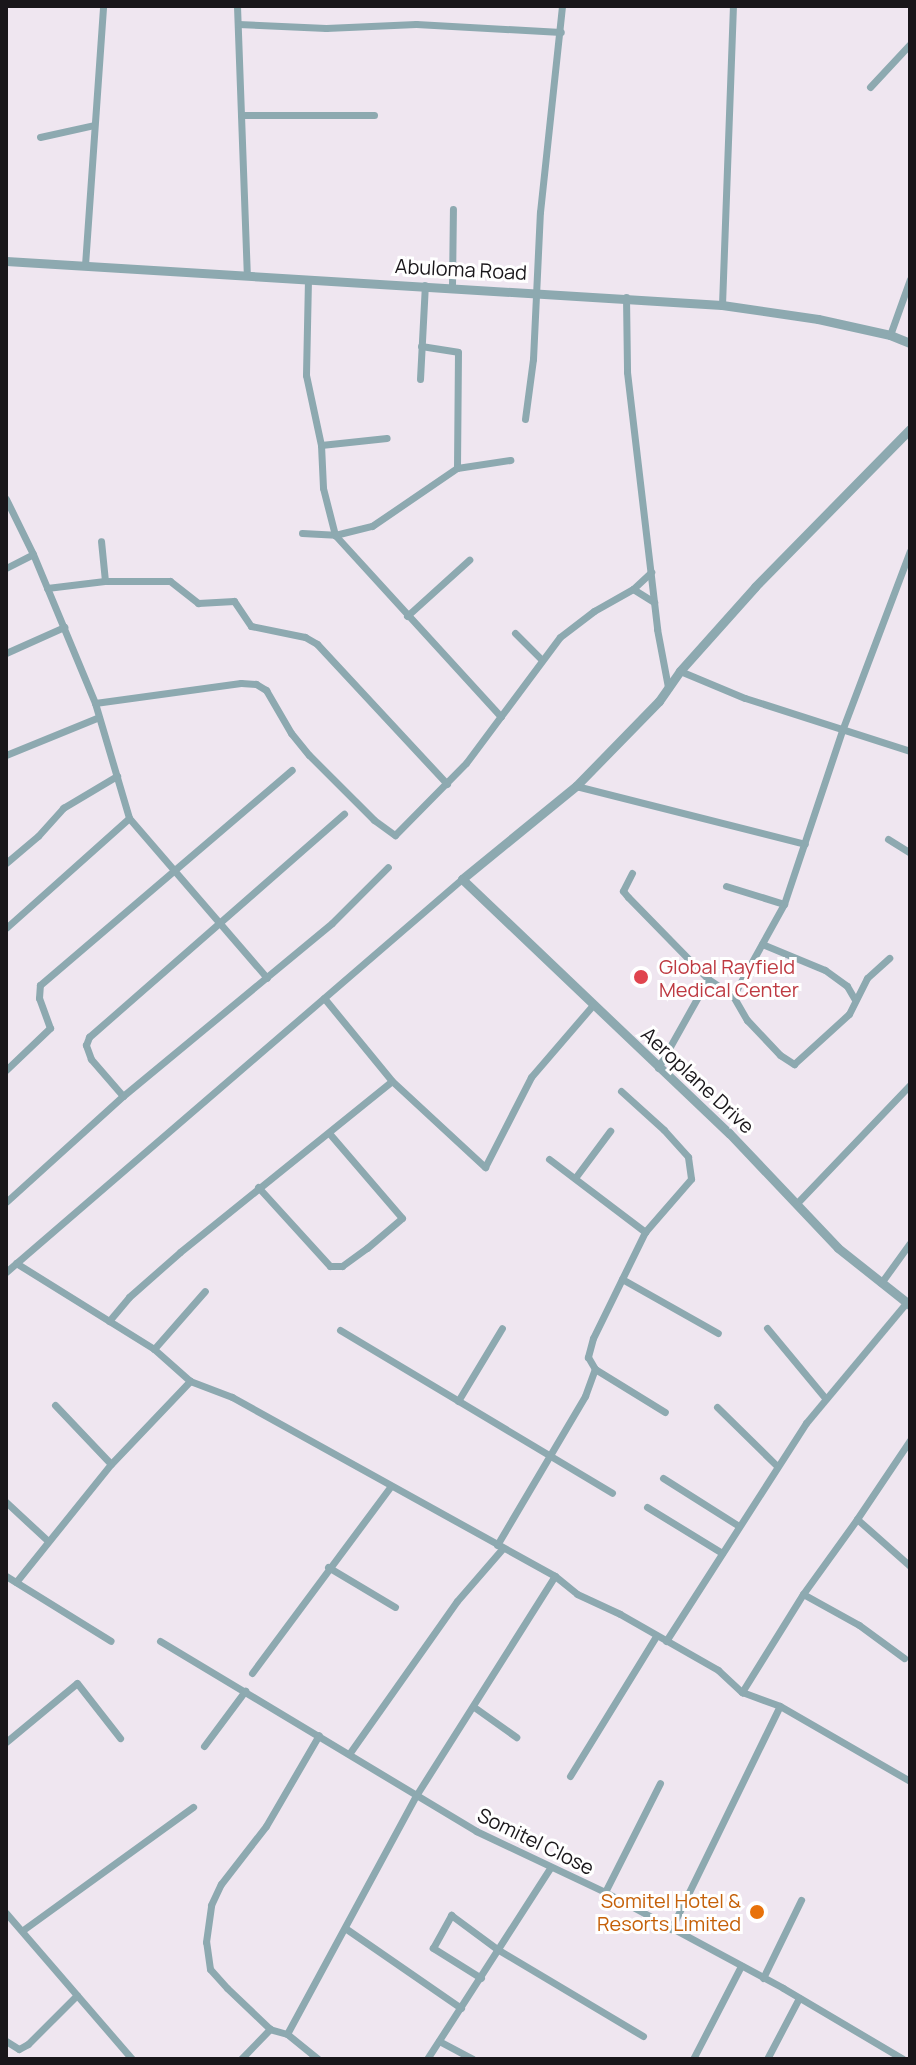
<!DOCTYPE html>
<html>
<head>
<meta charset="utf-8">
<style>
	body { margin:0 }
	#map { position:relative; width:916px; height:2065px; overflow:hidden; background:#efe6f0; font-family:Manrope,sans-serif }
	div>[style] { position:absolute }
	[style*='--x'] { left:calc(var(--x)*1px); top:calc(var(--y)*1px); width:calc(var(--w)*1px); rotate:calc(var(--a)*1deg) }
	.minor>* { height:7px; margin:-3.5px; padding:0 3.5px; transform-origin:3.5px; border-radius:3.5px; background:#8da9b0 }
	.tertiary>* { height:9px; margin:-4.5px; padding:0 4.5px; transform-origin:4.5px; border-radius:4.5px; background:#8da9b0 }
	.dots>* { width:22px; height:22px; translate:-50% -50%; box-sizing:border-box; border:4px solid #fff; border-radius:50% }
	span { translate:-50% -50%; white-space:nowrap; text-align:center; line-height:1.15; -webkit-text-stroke:6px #fff; paint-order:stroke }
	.street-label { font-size:20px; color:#19161a }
	.health-label { font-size:20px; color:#be3a42 }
	.left { translate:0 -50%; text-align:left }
	.food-label { font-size:20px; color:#c56008 }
	.right { translate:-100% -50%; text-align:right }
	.frame { position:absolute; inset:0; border:8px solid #19161a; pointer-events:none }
</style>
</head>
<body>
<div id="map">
	<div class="minor">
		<div style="--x:237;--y:6;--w:270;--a:87.9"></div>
		<div style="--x:238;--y:24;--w:88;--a:2.6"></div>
		<div style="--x:326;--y:28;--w:90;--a:-2.5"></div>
		<div style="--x:416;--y:24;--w:145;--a:3.2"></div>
		<div style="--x:870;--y:87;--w:59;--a:-47.1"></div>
		<div style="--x:241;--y:115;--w:133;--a:0"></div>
		<div style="--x:40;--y:137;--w:55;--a:-12.5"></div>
		<div style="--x:85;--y:265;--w:260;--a:-86"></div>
		<div style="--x:308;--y:279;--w:96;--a:91.2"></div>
		<div style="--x:306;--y:375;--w:72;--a:77.9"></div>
		<div style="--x:321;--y:445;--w:43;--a:87.3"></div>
		<div style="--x:323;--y:488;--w:49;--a:75.7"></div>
		<div style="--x:335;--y:535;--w:246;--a:47.6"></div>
		<div style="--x:452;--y:286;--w:77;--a:-89.3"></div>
		<div style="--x:626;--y:297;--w:75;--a:89.2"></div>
		<div style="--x:627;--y:372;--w:259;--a:83.3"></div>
		<div style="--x:657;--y:629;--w:59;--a:79.3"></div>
		<div style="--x:722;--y:305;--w:299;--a:-87.9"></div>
		<div style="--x:890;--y:335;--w:59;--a:-70.3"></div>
		<div style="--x:421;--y:346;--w:37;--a:9"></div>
		<div style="--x:458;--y:352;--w:116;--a:90.5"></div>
		<div style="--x:420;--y:379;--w:94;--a:-87"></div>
		<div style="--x:525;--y:419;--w:61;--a:-82.4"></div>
		<div style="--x:533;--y:359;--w:147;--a:-87.3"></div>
		<div style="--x:540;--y:212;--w:207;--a:-83.9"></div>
		<div style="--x:321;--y:445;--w:66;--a:-6.1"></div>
		<div style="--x:6;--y:499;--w:61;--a:63.9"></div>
		<div style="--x:33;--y:554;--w:161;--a:67.4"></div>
		<div style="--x:95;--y:703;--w:120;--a:73.5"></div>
		<div style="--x:129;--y:818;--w:211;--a:49.2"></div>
		<div style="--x:302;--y:533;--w:33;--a:3"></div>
		<div style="--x:335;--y:535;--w:38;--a:-14"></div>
		<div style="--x:372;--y:526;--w:103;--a:-34.3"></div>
		<div style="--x:457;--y:468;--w:54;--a:-8.6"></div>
		<div style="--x:6;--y:568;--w:30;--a:-27"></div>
		<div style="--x:105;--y:581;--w:65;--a:0"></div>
		<div style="--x:170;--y:581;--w:36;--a:38"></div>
		<div style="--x:198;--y:603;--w:36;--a:-3"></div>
		<div style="--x:234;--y:601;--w:30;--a:56"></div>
		<div style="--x:251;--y:626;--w:55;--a:11.5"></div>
		<div style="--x:305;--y:637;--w:14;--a:30"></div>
		<div style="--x:317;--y:644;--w:191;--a:47.1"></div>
		<div style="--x:47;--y:588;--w:58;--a:-6.9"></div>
		<div style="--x:105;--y:581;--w:40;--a:-95.7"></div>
		<div style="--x:633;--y:589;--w:25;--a:32"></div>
		<div style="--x:407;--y:616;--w:84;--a:-42.1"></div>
		<div style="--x:515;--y:633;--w:38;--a:45"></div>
		<div style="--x:6;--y:653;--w:64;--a:-24.1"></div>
		<div style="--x:680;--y:671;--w:70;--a:22.6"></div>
		<div style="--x:745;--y:698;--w:173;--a:17.8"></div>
		<div style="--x:95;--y:703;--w:147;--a:-7.8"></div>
		<div style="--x:241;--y:683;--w:15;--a:4"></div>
		<div style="--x:256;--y:684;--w:12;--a:31"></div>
		<div style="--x:266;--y:690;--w:50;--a:59.8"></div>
		<div style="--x:291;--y:733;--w:28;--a:51"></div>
		<div style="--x:309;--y:755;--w:92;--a:45"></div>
		<div style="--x:374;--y:820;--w:26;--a:36"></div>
		<div style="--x:395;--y:835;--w:101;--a:-45.4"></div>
		<div style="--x:466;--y:763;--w:157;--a:-53.3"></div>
		<div style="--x:560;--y:637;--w:43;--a:-37.4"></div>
		<div style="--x:594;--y:611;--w:45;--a:-29.4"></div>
		<div style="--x:633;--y:589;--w:25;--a:-43"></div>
		<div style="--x:6;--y:755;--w:100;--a:-22.2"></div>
		<div style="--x:576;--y:786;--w:236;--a:14.2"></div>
		<div style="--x:888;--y:839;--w:26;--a:32"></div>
		<div style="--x:6;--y:863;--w:42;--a:-40.2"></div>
		<div style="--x:38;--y:836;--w:38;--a:-48"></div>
		<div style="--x:63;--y:808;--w:63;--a:-30.7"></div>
		<div style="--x:632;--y:873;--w:20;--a:117"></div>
		<div style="--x:623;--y:891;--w:8;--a:50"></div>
		<div style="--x:628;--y:897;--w:115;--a:45.7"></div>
		<div style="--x:708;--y:979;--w:30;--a:34"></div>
		<div style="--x:733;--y:996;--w:28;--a:60"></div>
		<div style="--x:747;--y:1020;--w:48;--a:46.7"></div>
		<div style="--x:780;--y:1055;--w:17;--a:33"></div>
		<div style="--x:794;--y:1064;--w:74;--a:-42.3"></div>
		<div style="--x:849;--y:1014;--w:40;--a:-63.4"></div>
		<div style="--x:867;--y:978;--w:30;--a:-42"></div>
		<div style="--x:726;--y:886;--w:61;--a:17.2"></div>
		<div style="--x:6;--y:928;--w:165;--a:-41.8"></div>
		<div style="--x:762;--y:944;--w:68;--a:22.4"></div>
		<div style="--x:825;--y:970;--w:27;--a:36"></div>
		<div style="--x:847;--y:986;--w:16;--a:60"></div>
		<div style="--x:733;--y:996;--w:105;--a:-61"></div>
		<div style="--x:784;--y:904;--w:186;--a:-71.5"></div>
		<div style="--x:843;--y:728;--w:189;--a:-69.3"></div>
		<div style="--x:324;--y:998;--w:107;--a:50.7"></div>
		<div style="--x:392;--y:1081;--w:127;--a:42.8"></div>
		<div style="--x:485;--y:1167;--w:101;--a:-62.9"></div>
		<div style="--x:531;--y:1077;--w:95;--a:-49.3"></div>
		<div style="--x:658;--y:1068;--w:102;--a:-60.7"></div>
		<div style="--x:6;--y:1070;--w:61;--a:-43.7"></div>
		<div style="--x:50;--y:1028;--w:32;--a:-110"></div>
		<div style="--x:39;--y:998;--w:13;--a:-86"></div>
		<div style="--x:40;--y:985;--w:331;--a:-40.5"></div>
		<div style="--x:621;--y:1091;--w:58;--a:42.2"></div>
		<div style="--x:664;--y:1130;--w:36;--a:48"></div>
		<div style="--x:688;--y:1157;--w:22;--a:82"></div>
		<div style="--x:691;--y:1179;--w:70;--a:131"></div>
		<div style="--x:645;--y:1232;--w:118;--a:116.1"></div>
		<div style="--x:593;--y:1338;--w:20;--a:105"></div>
		<div style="--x:588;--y:1357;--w:14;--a:60"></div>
		<div style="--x:595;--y:1369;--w:82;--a:31.6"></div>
		<div style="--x:123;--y:1096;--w:49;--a:-130.9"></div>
		<div style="--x:91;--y:1059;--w:15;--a:-110"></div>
		<div style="--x:86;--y:1045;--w:9;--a:-69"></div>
		<div style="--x:89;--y:1037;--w:339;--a:-41.2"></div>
		<div style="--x:549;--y:1159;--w:121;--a:37.2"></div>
		<div style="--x:575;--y:1178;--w:59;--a:-53.3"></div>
		<div style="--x:258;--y:1187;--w:107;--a:47.7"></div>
		<div style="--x:330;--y:1266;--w:12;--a:0"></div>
		<div style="--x:342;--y:1266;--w:31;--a:-36"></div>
		<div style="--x:367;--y:1248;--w:46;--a:-40.6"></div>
		<div style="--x:402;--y:1218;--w:112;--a:-130.7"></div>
		<div style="--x:6;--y:1202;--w:158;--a:-42.2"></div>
		<div style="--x:123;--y:1096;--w:271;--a:-39.6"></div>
		<div style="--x:332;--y:923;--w:79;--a:-45"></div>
		<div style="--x:798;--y:1202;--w:162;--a:-46.3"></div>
		<div style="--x:16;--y:1263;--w:163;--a:31.9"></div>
		<div style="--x:154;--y:1349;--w:48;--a:41.6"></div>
		<div style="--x:190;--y:1381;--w:45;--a:20.9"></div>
		<div style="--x:232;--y:1397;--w:369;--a:29"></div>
		<div style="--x:555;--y:1576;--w:28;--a:39"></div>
		<div style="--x:577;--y:1594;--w:47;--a:24.9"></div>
		<div style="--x:620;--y:1614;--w:113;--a:29.7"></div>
		<div style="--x:718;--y:1670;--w:33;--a:43"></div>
		<div style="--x:742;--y:1692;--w:40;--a:20.2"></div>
		<div style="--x:780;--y:1706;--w:150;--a:30"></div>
		<div style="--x:6;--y:1272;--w:602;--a:-40.76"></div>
		<div style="--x:622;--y:1279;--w:110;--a:29.4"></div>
		<div style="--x:881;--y:1283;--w:49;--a:-54.1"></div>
		<div style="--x:109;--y:1321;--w:31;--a:-50"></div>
		<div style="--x:129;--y:1297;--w:68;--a:-41.4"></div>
		<div style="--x:180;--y:1252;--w:272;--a:-38.9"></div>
		<div style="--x:767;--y:1328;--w:92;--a:50.3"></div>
		<div style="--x:340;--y:1330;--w:317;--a:30.9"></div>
		<div style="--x:154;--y:1349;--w:77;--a:-48.7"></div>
		<div style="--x:458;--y:1401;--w:85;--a:-58.9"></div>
		<div style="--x:55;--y:1405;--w:81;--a:46.5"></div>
		<div style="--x:717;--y:1407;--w:84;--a:44.5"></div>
		<div style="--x:663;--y:1478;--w:90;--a:32.3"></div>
		<div style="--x:6;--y:1502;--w:57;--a:42.9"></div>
		<div style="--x:647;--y:1507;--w:88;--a:31.5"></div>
		<div style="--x:857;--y:1519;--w:95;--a:-56.1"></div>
		<div style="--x:497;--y:1545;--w:173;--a:-59.4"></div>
		<div style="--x:585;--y:1396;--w:29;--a:-70"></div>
		<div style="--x:328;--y:1567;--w:78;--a:30.8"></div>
		<div style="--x:6;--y:1576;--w:123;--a:31.8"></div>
		<div style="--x:16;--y:1582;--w:151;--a:-51.2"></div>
		<div style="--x:111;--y:1464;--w:115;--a:-46.4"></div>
		<div style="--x:803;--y:1594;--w:64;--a:29"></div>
		<div style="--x:859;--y:1625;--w:56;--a:36.3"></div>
		<div style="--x:160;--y:1641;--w:369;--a:31"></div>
		<div style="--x:476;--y:1831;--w:143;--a:25.3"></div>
		<div style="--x:605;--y:1892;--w:202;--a:28.3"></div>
		<div style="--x:783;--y:1988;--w:139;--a:30.6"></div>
		<div style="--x:666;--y:1641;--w:259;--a:-57.3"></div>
		<div style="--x:806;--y:1423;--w:156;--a:-50.2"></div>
		<div style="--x:252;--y:1673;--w:232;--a:-53.4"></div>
		<div style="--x:742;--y:1692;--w:115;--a:-58.1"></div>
		<div style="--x:803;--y:1594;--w:92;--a:-54.2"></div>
		<div style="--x:857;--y:1519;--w:71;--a:41.6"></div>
		<div style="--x:474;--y:1707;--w:52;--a:35.5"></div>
		<div style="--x:6;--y:1742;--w:92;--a:-39.7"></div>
		<div style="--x:77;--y:1683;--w:70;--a:52"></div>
		<div style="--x:204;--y:1746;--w:69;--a:-53.3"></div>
		<div style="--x:349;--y:1754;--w:187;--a:-54.8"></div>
		<div style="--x:457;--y:1601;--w:69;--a:-49.1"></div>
		<div style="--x:570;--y:1776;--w:164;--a:-58.4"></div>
		<div style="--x:605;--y:1892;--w:122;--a:-63.2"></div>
		<div style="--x:6;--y:1913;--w:193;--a:49.2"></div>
		<div style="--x:345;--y:1928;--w:141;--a:34.6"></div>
		<div style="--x:671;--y:1929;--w:248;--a:-64"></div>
		<div style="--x:23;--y:1930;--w:210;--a:-35.9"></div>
		<div style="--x:481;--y:1978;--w:57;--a:-148"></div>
		<div style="--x:433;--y:1948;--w:38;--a:-61"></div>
		<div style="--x:451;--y:1915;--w:57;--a:36.5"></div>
		<div style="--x:497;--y:1949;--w:170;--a:30.8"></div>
		<div style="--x:763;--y:1978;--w:87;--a:-64"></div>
		<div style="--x:287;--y:2034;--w:273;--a:-61.6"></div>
		<div style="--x:417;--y:1794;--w:258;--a:-57.7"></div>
		<div style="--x:6;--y:2041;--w:15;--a:32"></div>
		<div style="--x:19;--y:2049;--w:10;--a:-29"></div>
		<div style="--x:28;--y:2044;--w:69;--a:-45"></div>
		<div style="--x:439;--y:2041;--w:38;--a:28"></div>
		<div style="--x:241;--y:2059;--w:42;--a:-46"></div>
		<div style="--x:318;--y:2059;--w:40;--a:-141"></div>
		<div style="--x:287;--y:2034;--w:18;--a:-164"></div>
		<div style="--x:270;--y:2029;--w:59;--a:-136.4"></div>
		<div style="--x:227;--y:1988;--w:25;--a:-132"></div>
		<div style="--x:210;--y:1969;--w:27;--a:-98"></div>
		<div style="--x:206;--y:1942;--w:37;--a:-82"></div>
		<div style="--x:211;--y:1905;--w:23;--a:-65"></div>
		<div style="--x:221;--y:1884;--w:73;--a:-52.2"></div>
		<div style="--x:266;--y:1826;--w:105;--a:-59.8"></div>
		<div style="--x:427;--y:2059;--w:227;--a:-57.2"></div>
		<div style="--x:693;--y:2059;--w:105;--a:-62.7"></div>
		<div style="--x:767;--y:2059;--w:69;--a:-62.3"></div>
	</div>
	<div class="tertiary">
		<div style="--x:6;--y:261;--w:717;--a:3.52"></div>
		<div style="--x:722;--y:305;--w:97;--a:8.3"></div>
		<div style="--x:818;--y:319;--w:74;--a:12.5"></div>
		<div style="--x:890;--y:335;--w:22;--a:22"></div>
		<div style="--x:910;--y:429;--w:221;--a:134.5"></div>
		<div style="--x:755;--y:587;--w:113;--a:131.8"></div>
		<div style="--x:680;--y:671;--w:37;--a:125"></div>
		<div style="--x:659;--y:701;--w:119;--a:134.3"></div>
		<div style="--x:576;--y:786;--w:147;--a:140.8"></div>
		<div style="--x:462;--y:879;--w:369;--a:43.6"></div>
		<div style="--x:729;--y:1133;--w:158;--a:46.5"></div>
		<div style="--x:838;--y:1248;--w:92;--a:38.4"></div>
	</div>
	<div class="dots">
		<div style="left:641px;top:977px;background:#e0444e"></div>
		<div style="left:757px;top:1912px;background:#e8710a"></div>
	</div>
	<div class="street-label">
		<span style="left:461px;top:269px;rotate:3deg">Abuloma Road</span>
		<span style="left:698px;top:1080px;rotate:43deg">Aeroplane Drive</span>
		<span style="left:536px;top:1841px;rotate:26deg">Somitel Close</span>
	</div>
	<div class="health-label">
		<span class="left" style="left:659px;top:978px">Global Rayfield<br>Medical Center</span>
	</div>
	<div class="food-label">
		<span class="right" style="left:741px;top:1912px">Somitel Hotel &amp;<br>Resorts Limited</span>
	</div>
	<div class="frame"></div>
</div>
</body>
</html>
